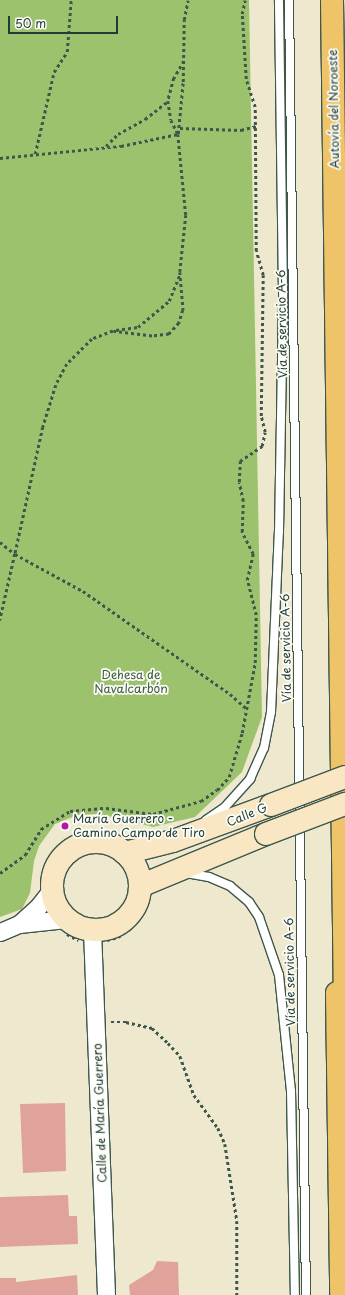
<!DOCTYPE html>
<html>
<head>
<meta charset="utf-8">
<style>
	body { margin:0 }
	#map { position:relative; width:345px; height:1295px; overflow:hidden; background:#eee9ce; font-family:"Playpen Sans",sans-serif }
	div>[style] { position:absolute }
	[style*='--x'] { left:calc(var(--x)*1px); top:calc(var(--y)*1px); width:calc(var(--w)*1px); rotate:calc(var(--a)*1deg) }
	.green>* { inset:0; background:#9cc26d }
	.building>* { inset:0; background:#dfa39c }
	.path>* { height:2.5px; margin-top:-1.25px; transform-origin:0; background:repeating-linear-gradient(90deg,#3e574b 0 3px,transparent 0 6px) }
	.roads { filter:drop-shadow(1px 0 #3e574b) drop-shadow(-1px 0 #3e574b) drop-shadow(0 1px #3e574b) drop-shadow(0 -1px #3e574b) }
	.lane>* { height:8px; margin:-4px; padding:0 4px; transform-origin:4px; border-radius:4px; background:#fff }
	.street>* { height:17px; margin:-8.5px; padding:0 8.5px; transform-origin:8.5px; border-radius:8.5px; background:#fff }
	.secondary>* { height:22px; margin:-11px; padding:0 11px; transform-origin:11px; border-radius:11px; background:#f9e7c3 }
	.secondary>.ring { margin:-11px; padding:0; box-sizing:content-box; background:none; border:22px solid #f9e7c3; border-radius:50% }
	.highway>* { height:22px; margin:-11px; padding:0 11px; transform-origin:11px; border-radius:11px; background:#efc469 }
	.bridges { filter:drop-shadow(1px 0 #3e574b) drop-shadow(-1px 0 #3e574b) drop-shadow(0 1px #3e574b) drop-shadow(0 -1px #3e574b) }
	.secondary-bridge>* { height:22px; margin:-11px; padding:0 11px; transform-origin:11px; border-radius:11px; background:#f9e7c3 }
	.dots>* { width:11px; height:11px; translate:-50% -50%; box-sizing:border-box; border:2px solid #fdfcf7; border-radius:50% }
	span { translate:-50% -50%; white-space:nowrap; text-align:center; line-height:1.15; -webkit-text-stroke:3.5px #fdfcf7; paint-order:stroke }
	.street-label { font-size:12px; color:#1f3d34 }
	.park-label { font-size:12px; color:#3e5e42 }
	.poi-label { font-size:12px; color:#1f3d34 }
	.left { translate:0 -50%; text-align:left }
	.scale { position:absolute; left:8px; top:16px; width:110px; height:18px; box-sizing:border-box; border:2px solid #1f3d34; border-top:0; padding-left:5px; font-size:12px; line-height:14px; white-space:nowrap; color:#1f3d34; -webkit-text-stroke:3px #fdfcf7; paint-order:stroke }
</style>
</head>
<body>
<div id="map">
	<div class="green">
		<div style="clip-path:polygon(0 0,249px 0,262px 717px,242px 772px,195px 817px,153px 827px,100px 814px,78px 815px,55px 824px,39px 846px,34px 861px,30px 893px,22px 909px,0 917px)"></div>
	</div>
	<div class="building">
		<div style="clip-path:polygon(65px 1103px,66px 1171px,23px 1173px,20px 1104px)"></div>
		<div style="clip-path:polygon(68px 1195px,69px 1216px,77px 1216px,78px 1244px,0 1247px,0 1197px)"></div>
		<div style="clip-path:polygon(157px 1261px,178px 1262px,179px 1295px,130px 1295px,129px 1285px,153px 1270px)"></div>
		<div style="clip-path:polygon(77px 1275px,78px 1295px,0 1295px,0 1278px,16px 1278px,16px 1282px)"></div>
	</div>
	<div class="path">
		<div style="--x:184;--y:61;--w:20;--a:120"></div>
		<div style="--x:174;--y:78;--w:24;--a:105"></div>
		<div style="--x:168;--y:101;--w:19;--a:81"></div>
		<div style="--x:171;--y:120;--w:16;--a:63"></div>
		<div style="--x:178;--y:134;--w:81;--a:84.4"></div>
		<div style="--x:186;--y:215;--w:57;--a:96"></div>
		<div style="--x:180;--y:272;--w:38;--a:85"></div>
		<div style="--x:183;--y:310;--w:14;--a:107"></div>
		<div style="--x:179;--y:323;--w:15;--a:132"></div>
		<div style="--x:169;--y:334;--w:17;--a:173"></div>
		<div style="--x:152;--y:336;--w:39;--a:-173"></div>
		<div style="--x:113;--y:331;--w:22;--a:159"></div>
		<div style="--x:92;--y:339;--w:35;--a:135"></div>
		<div style="--x:67;--y:364;--w:24;--a:118"></div>
		<div style="--x:56;--y:385;--w:44;--a:107.2"></div>
		<div style="--x:43;--y:427;--w:130;--a:102.4"></div>
		<div style="--x:15;--y:554;--w:77;--a:28.6"></div>
		<div style="--x:83;--y:591;--w:179;--a:35"></div>
		<div style="--x:230;--y:694;--w:23;--a:41"></div>
		<div style="--x:180;--y:128;--w:61;--a:1.9"></div>
		<div style="--x:241;--y:130;--w:16;--a:-15"></div>
		<div style="--x:106;--y:146;--w:17;--a:-45"></div>
		<div style="--x:118;--y:134;--w:31;--a:-29"></div>
		<div style="--x:145;--y:119;--w:29;--a:-38"></div>
		<div style="--x:35;--y:154;--w:84;--a:-77"></div>
		<div style="--x:54;--y:72;--w:24;--a:-57"></div>
		<div style="--x:67;--y:52;--w:52;--a:-85.6"></div>
		<div style="--x:0;--y:158;--w:122;--a:-5.7"></div>
		<div style="--x:121;--y:146;--w:58;--a:-11.9"></div>
		<div style="--x:178;--y:134;--w:52;--a:-84.5"></div>
		<div style="--x:183;--y:82;--w:62;--a:-89.1"></div>
		<div style="--x:184;--y:20;--w:20;--a:-79"></div>
		<div style="--x:116;--y:330;--w:22;--a:-8"></div>
		<div style="--x:138;--y:327;--w:40;--a:-40"></div>
		<div style="--x:169;--y:301;--w:29;--a:-68"></div>
		<div style="--x:0;--y:542;--w:19;--a:39"></div>
		<div style="--x:15;--y:554;--w:68;--a:102.8"></div>
		<div style="--x:0;--y:873;--w:31;--a:-36"></div>
		<div style="--x:25;--y:855;--w:31;--a:-58"></div>
		<div style="--x:41;--y:829;--w:34;--a:-32"></div>
		<div style="--x:70;--y:811;--w:36;--a:-5"></div>
		<div style="--x:106;--y:808;--w:47;--a:7.3"></div>
		<div style="--x:153;--y:814;--w:50;--a:-15.2"></div>
		<div style="--x:201;--y:801;--w:19;--a:-35"></div>
		<div style="--x:217;--y:790;--w:18;--a:-47"></div>
		<div style="--x:229;--y:777;--w:46;--a:-73.5"></div>
		<div style="--x:242;--y:733;--w:71;--a:-79.5"></div>
		<div style="--x:255;--y:663;--w:48;--a:-88.8"></div>
		<div style="--x:256;--y:615;--w:36;--a:-104"></div>
		<div style="--x:247;--y:580;--w:27;--a:-77"></div>
		<div style="--x:253;--y:554;--w:25;--a:-117"></div>
		<div style="--x:242;--y:532;--w:31;--a:-88"></div>
		<div style="--x:243;--y:501;--w:19;--a:-102"></div>
		<div style="--x:239;--y:482;--w:21;--a:-87"></div>
		<div style="--x:240;--y:461;--w:27;--a:-34"></div>
		<div style="--x:262;--y:446;--w:14;--a:-78"></div>
		<div style="--x:265;--y:432;--w:16;--a:-104"></div>
		<div style="--x:261;--y:416;--w:141;--a:-89.2"></div>
		<div style="--x:263;--y:275;--w:25;--a:-106"></div>
		<div style="--x:256;--y:251;--w:144;--a:-90.4"></div>
		<div style="--x:255;--y:107;--w:29;--a:-108"></div>
		<div style="--x:246;--y:79;--w:65;--a:-93.5"></div>
		<div style="--x:242;--y:14;--w:14;--a:-78"></div>
		<div style="--x:67;--y:934;--w:13;--a:29"></div>
		<div style="--x:107;--y:940;--w:11;--a:-15"></div>
		<div style="--x:118;--y:937;--w:14;--a:-34"></div>
		<div style="--x:130;--y:929;--w:32;--a:-56"></div>
		<div style="--x:111;--y:1022;--w:15;--a:0"></div>
		<div style="--x:126;--y:1022;--w:27;--a:13"></div>
		<div style="--x:152;--y:1028;--w:22;--a:43"></div>
		<div style="--x:168;--y:1043;--w:18;--a:47"></div>
		<div style="--x:180;--y:1056;--w:41;--a:70.3"></div>
		<div style="--x:194;--y:1095;--w:41;--a:54"></div>
		<div style="--x:218;--y:1128;--w:17;--a:66"></div>
		<div style="--x:225;--y:1144;--w:78;--a:81.1"></div>
		<div style="--x:237;--y:1221;--w:74;--a:90"></div>
	</div>
	<div class="roads">
		<div class="lane">
			<div style="--x:289;--y:0;--w:1295;--a:89.25"></div>
			<div style="--x:206;--y:820;--w:23;--a:-34"></div>
			<div style="--x:225;--y:807;--w:38;--a:-48"></div>
			<div style="--x:250;--y:779;--w:34;--a:-66"></div>
			<div style="--x:264;--y:748;--w:37;--a:-79"></div>
			<div style="--x:271;--y:712;--w:180;--a:-87.5"></div>
			<div style="--x:279;--y:532;--w:240;--a:-89"></div>
			<div style="--x:283;--y:292;--w:292;--a:-90.8"></div>
			<div style="--x:186;--y:873;--w:23;--a:10"></div>
			<div style="--x:209;--y:877;--w:23;--a:23"></div>
			<div style="--x:230;--y:886;--w:25;--a:40"></div>
			<div style="--x:249;--y:902;--w:18;--a:56"></div>
			<div style="--x:259;--y:917;--w:61;--a:71"></div>
			<div style="--x:279;--y:975;--w:117;--a:84.1"></div>
			<div style="--x:291;--y:1091;--w:204;--a:88.9"></div>
		</div>
		<div class="street">
			<div style="--x:19;--y:924;--w:25;--a:-42"></div>
			<div style="--x:38;--y:907;--w:23;--a:-52"></div>
			<div style="--x:92;--y:930;--w:365;--a:87.8"></div>
			<div style="--x:0;--y:932;--w:21;--a:-23"></div>
			<div style="--x:19;--y:924;--w:47;--a:-6.1"></div>
		</div>
		<div class="secondary">
			<div class="ring" style="left:52px;top:842px;width:66px;height:66px"></div>
			<div style="--x:125;--y:853;--w:49;--a:-14"></div>
			<div style="--x:173;--y:841;--w:104;--a:-20.2"></div>
			<div style="--x:140;--y:886;--w:136;--a:-22.4"></div>
		</div>
		<div class="highway">
			<div style="--x:332;--y:0;--w:1010;--a:89.26"></div>
			<div style="--x:337;--y:993;--w:302;--a:89.2"></div>
		</div>
	</div>
	<div class="bridges">
		<div class="secondary-bridge">
			<div style="--x:271;--y:805;--w:79;--a:-20.7"></div>
			<div style="--x:266;--y:834;--w:85;--a:-20.8"></div>
		</div>
	</div>
	<div class="dots">
		<div style="left:65px;top:826px;background:#b5179e"></div>
	</div>
	<div class="street-label">
		<span style="left:334px;top:109px;rotate:-91deg">Autovía del Noroeste</span>
		<span style="left:282px;top:324px;rotate:-91deg">Vía de servicio A-6</span>
		<span style="left:286px;top:648px;rotate:-91deg">Vía de servicio A-6</span>
		<span style="left:247px;top:815px;rotate:-22deg">Calle G</span>
		<span style="left:290px;top:972px;rotate:-91deg">Vía de servicio A-6</span>
		<span style="left:100px;top:1113px;rotate:-92deg">Calle de María Guerrero</span>
	</div>
	<div class="park-label">
		<span style="left:131px;top:682px">Dehesa de<br>Navalcarbón</span>
	</div>
	<div class="poi-label">
		<span class="left" style="left:73px;top:826px">María Guerrero -<br>Camino Campo de Tiro</span>
	</div>
	<div class="scale">50 m</div>
</div>
</body>
</html>
